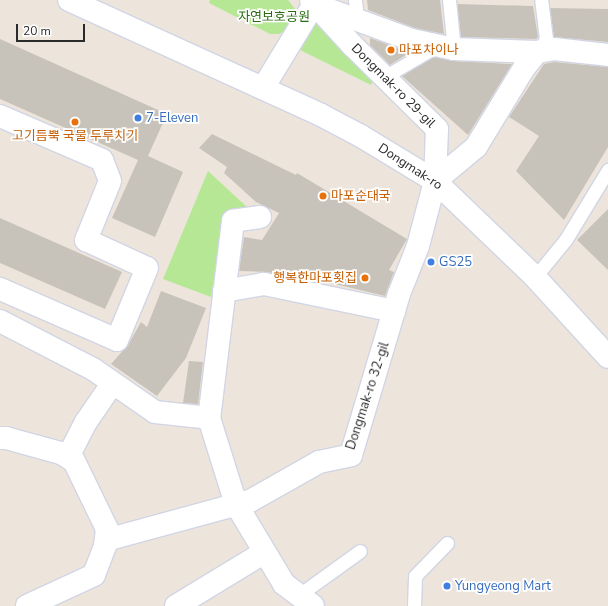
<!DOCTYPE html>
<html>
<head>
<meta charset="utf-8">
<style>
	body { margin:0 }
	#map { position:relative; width:608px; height:606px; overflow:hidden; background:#ede5dc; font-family:"Nunito Sans","Noto Sans KR",sans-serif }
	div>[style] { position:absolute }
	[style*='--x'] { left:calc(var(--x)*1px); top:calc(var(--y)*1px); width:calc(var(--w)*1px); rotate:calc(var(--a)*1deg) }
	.green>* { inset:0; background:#b5e795 }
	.building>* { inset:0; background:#c8c3ba }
	.roads { filter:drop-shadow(1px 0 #d1d5e4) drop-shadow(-1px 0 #d1d5e4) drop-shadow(0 1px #d1d5e4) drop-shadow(0 -1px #d1d5e4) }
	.lane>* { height:13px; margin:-6.5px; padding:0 6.5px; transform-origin:6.5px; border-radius:6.5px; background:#fff }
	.street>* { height:22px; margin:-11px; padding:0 11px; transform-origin:11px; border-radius:11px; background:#fff }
	.secondary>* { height:22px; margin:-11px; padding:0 11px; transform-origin:11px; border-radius:11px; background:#fff }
	.dots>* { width:11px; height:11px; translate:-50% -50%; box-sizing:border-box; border:2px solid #fff; border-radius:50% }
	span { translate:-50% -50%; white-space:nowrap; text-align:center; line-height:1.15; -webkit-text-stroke:3.5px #fff; paint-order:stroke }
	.park-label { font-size:13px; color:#2c6b16 }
	.food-label { font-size:13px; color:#c56008 }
	.left { translate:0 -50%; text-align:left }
	.right { translate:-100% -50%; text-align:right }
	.street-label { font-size:13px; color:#2a2a2a }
	.shop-label { font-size:13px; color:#366cbe }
	.scale { position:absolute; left:16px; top:24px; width:69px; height:18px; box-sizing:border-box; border:2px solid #2a2a2a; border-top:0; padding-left:5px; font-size:12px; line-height:14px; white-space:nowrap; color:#2a2a2a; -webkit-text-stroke:3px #fff; paint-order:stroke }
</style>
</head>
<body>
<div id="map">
	<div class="green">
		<div style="clip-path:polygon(210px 0,288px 0,295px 9px,294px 19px,287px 30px,279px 34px,270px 34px,209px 3px)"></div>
		<div style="clip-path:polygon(315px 21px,373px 81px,371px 85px,298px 49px)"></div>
		<div style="clip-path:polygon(208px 171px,247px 207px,224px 216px,211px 297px,163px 279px)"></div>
	</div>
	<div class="building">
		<div style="clip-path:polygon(367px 0,440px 0,444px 34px,415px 28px,368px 10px)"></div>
		<div style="clip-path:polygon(457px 4px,533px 6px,538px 37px,536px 39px,461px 37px)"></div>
		<div style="clip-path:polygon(550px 8px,608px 9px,608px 42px,554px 37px)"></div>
		<div style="clip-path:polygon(370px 38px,408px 52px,410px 52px,390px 65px,370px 45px)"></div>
		<div style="clip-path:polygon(0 39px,167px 114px,148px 156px,183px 172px,155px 237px,112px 218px,138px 160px,0 99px)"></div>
		<div style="clip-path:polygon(433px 57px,453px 61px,512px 64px,468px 135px,402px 76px)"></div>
		<div style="clip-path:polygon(554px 62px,608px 67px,608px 147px,564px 220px,516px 171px,539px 136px,509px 117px,544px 64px)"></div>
		<div style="clip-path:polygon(212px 134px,296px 175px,297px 173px,407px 239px,389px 270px,394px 272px,385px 296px,335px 284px,267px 272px,239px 271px,244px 237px,262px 240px,279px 213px,256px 202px,224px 173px,227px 167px,199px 148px)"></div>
		<div style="clip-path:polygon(608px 209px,608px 270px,577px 240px)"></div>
		<div style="clip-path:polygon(0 218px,122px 272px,105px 309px,0 263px)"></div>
		<div style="clip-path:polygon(161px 291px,206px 308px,186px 358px,157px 396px,111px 364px,128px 345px,141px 322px,147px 327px)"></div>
		<div style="clip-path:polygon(189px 361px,203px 362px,198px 404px,183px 403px)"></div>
	</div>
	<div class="roads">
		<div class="lane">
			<div style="--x:355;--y:0;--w:20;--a:84"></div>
			<div style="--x:449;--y:0;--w:49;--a:84.2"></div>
			<div style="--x:537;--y:52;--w:16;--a:-55"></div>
			<div style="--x:546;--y:39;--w:39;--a:-97"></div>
			<div style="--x:384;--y:77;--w:61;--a:-30.3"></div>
			<div style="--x:535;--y:277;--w:49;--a:-50.8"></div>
			<div style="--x:566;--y:239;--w:81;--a:-58.7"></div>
			<div style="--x:299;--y:595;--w:75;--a:-35.8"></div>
			<div style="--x:414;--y:606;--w:30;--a:-88"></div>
			<div style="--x:415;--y:576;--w:46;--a:-45.9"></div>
		</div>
		<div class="street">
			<div style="--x:319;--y:6;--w:99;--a:20.1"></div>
			<div style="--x:412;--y:40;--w:43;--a:12.1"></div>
			<div style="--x:454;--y:49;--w:83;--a:2.1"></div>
			<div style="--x:537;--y:52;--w:17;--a:-10"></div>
			<div style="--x:554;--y:49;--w:54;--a:6.3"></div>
			<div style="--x:263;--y:88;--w:98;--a:-58.7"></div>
			<div style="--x:0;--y:116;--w:111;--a:23.3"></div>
			<div style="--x:102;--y:160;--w:22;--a:69"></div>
			<div style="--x:110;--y:181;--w:64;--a:112.1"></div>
			<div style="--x:86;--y:240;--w:67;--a:24.7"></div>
			<div style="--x:147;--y:268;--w:78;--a:112.6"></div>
			<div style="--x:117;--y:340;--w:128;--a:-156.4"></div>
			<div style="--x:435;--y:181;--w:53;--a:-39.7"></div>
			<div style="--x:476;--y:147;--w:92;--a:-58.7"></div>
			<div style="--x:524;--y:68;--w:21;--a:-51"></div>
			<div style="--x:260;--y:217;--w:27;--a:172"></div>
			<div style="--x:233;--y:221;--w:198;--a:96.9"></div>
			<div style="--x:209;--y:418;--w:90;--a:72.6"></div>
			<div style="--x:236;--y:504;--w:93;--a:59"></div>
			<div style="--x:284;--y:584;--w:36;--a:37"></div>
			<div style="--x:224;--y:291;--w:41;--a:-9.9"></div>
			<div style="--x:264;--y:284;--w:133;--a:11.7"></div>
			<div style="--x:0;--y:321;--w:105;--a:27.3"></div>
			<div style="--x:93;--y:369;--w:75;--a:34.7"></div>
			<div style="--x:155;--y:412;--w:54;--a:6.3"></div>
			<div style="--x:0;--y:438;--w:6;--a:0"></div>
			<div style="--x:6;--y:438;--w:57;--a:15.3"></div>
			<div style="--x:61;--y:453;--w:15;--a:32"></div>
			<div style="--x:74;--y:461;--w:76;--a:64.1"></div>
			<div style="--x:107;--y:529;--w:17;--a:97"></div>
			<div style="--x:105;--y:546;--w:31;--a:111"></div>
			<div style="--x:94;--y:575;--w:74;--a:155.2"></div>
			<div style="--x:68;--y:457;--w:39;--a:-63"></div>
			<div style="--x:86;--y:422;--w:46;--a:-55.6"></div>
			<div style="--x:106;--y:540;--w:149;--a:-15.2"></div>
			<div style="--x:250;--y:501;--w:79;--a:-29.5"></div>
			<div style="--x:319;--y:462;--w:33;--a:-12"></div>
			<div style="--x:351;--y:455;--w:168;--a:-73.4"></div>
			<div style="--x:399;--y:294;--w:52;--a:-68.4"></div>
			<div style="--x:418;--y:246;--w:67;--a:-75.3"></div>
			<div style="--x:435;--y:181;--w:52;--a:-87.8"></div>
			<div style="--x:437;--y:129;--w:118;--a:-135.3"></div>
			<div style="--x:353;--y:46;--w:62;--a:-132.4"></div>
			<div style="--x:176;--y:606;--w:102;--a:-31.3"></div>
		</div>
		<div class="secondary">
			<div style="--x:69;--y:0;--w:277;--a:24.5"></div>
			<div style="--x:321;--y:115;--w:45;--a:27.7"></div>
			<div style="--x:361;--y:136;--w:87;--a:31.3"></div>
			<div style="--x:435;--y:181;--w:139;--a:43.8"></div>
			<div style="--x:535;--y:277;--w:108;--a:47.6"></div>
		</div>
	</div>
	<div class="dots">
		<div style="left:391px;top:50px;background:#e8710a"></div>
		<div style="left:138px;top:118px;background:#3f7fe0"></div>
		<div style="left:75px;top:122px;background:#e8710a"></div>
		<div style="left:323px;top:196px;background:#e8710a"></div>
		<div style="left:431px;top:262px;background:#3f7fe0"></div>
		<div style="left:365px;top:278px;background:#e8710a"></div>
		<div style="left:447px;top:586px;background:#3f7fe0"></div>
	</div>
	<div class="park-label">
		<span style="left:274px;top:17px">자연보호공원</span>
	</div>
	<div class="food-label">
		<span class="left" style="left:399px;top:50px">마포차이나</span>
		<span style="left:75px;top:136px">고기듬뿍 국물 두루치기</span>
		<span class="left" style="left:331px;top:196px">마포순대국</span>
		<span class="right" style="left:357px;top:278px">행복한마포횟집</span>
	</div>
	<div class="street-label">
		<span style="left:393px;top:86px;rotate:45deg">Dongmak-ro 29-gil</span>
		<span style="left:410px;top:167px;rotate:33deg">Dongmak-ro</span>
		<span style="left:368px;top:396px;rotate:-72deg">Dongmak-ro 32-gil</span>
	</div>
	<div class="shop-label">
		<span class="left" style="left:146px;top:118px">7-Eleven</span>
		<span class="left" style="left:439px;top:262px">GS25</span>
		<span class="left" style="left:455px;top:586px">Yungyeong Mart</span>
	</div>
	<div class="scale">20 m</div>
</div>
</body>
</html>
